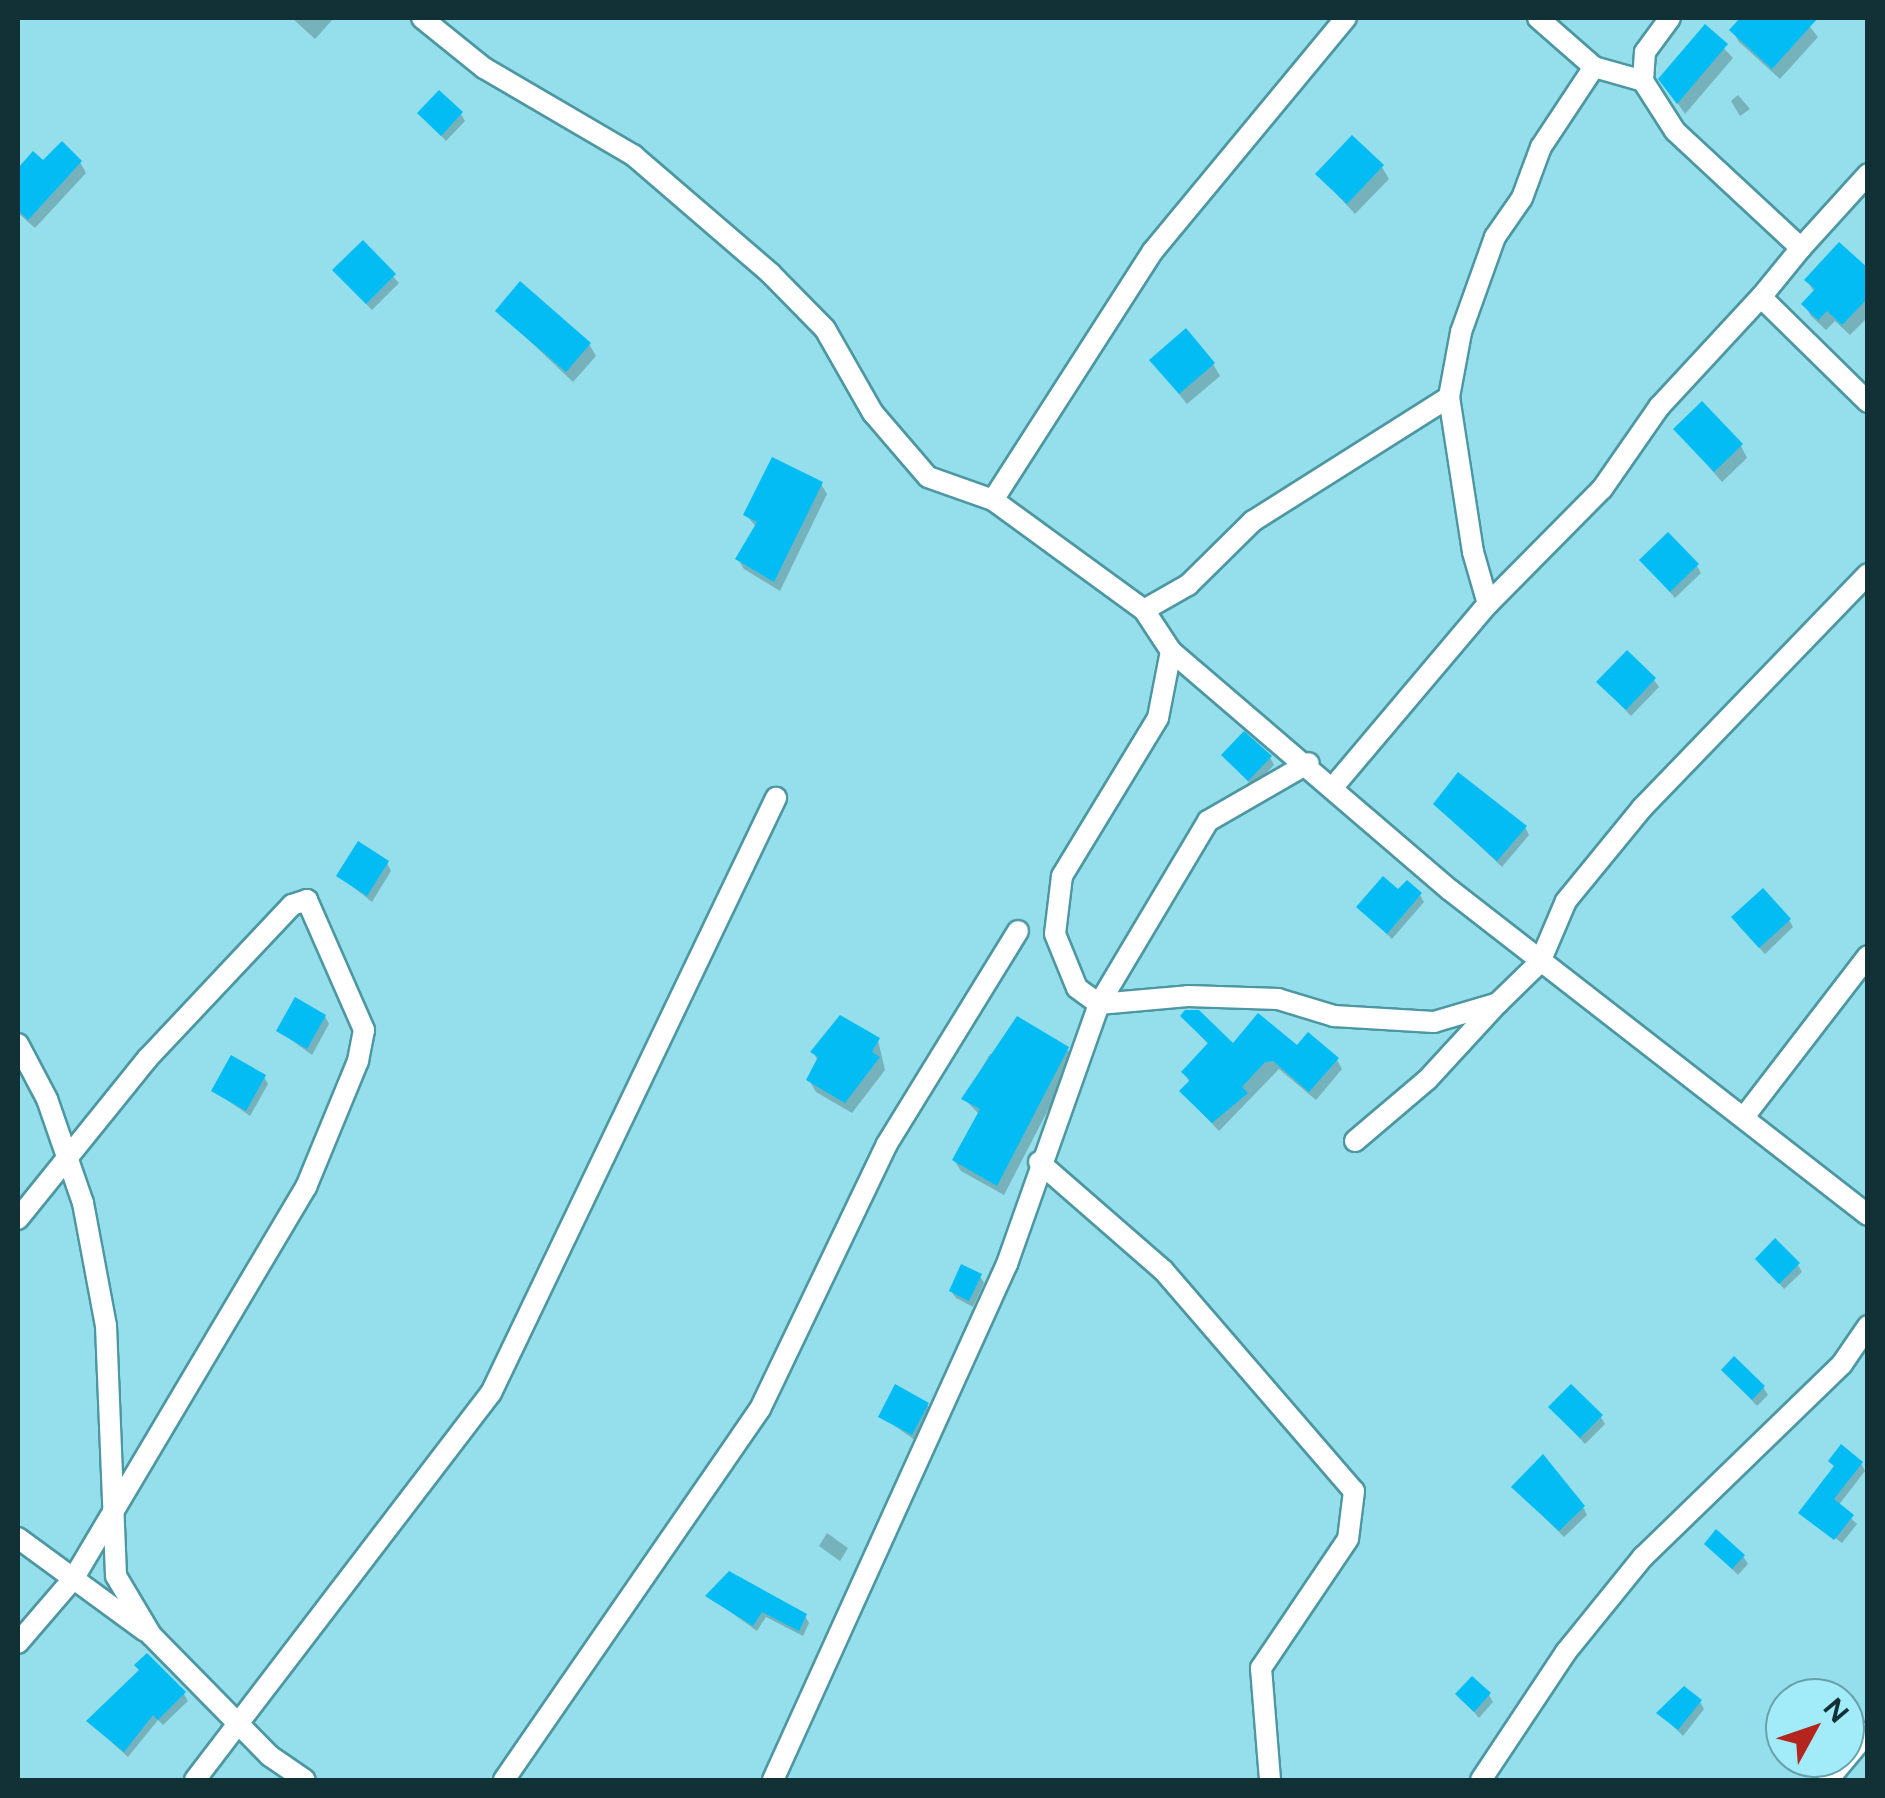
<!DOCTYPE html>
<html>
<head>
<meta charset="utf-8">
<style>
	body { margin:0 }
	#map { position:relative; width:1885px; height:1798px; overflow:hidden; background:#94dfeb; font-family:Figtree,sans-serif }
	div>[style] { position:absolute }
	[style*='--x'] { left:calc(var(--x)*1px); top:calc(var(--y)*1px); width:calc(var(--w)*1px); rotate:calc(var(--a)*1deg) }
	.shadow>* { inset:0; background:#0003 }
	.building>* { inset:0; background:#03bcf4 }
	.roads { filter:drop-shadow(2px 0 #4c97a2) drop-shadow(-2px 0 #4c97a2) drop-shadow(0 2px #4c97a2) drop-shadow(0 -2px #4c97a2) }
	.minor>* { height:20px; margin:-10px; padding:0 10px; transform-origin:10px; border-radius:10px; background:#fff }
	span { translate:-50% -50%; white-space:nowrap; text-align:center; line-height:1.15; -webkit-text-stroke:10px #a1ecf8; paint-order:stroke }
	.frame { position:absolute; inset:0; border:20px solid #113136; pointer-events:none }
	.north { position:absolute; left:1765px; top:1678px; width:100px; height:100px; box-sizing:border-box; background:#a1ecf8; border:2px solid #67a1aa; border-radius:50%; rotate:50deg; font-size:28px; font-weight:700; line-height:40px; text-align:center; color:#113136 }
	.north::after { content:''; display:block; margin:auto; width:35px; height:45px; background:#b4251d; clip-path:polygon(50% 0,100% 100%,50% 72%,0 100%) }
</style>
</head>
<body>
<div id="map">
	<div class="shadow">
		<div style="clip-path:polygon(292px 18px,334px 18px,315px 39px)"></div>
		<div style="clip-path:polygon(1743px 18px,1803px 18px,1818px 37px,1780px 79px,1739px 42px,1732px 30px)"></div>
		<div style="clip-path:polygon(1705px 28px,1733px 58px,1685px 114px,1661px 79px)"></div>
		<div style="clip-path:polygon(1738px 95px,1750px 109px,1740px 116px,1731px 101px)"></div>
		<div style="clip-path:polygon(420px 113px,461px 114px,465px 121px,446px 141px)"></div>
		<div style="clip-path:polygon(33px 155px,43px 164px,80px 162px,86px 173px,35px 228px,18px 213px,18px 172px)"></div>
		<div style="clip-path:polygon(1382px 167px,1389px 179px,1355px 214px,1318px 174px)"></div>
		<div style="clip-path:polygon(363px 244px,399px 283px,372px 310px,340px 277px)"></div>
		<div style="clip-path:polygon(1868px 271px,1868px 317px,1850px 335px,1835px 321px,1826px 330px,1811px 316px,1804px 304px,1814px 292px,1807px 280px)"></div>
		<div style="clip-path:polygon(498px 311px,589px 344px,596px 356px,573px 382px)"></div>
		<div style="clip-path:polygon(1152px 360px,1213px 364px,1220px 376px,1187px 404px)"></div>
		<div style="clip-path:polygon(1676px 429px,1741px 446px,1747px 458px,1722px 482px)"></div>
		<div style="clip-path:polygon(821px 484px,827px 494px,780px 591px,744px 569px,738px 559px,757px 528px,746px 515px)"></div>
		<div style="clip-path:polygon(1642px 561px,1697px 566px,1701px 573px,1675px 598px)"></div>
		<div style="clip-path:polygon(1654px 680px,1659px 687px,1631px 716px,1599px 682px)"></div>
		<div style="clip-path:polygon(1224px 755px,1270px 757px,1274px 765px,1253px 787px)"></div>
		<div style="clip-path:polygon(1436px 804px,1525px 827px,1529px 835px,1502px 867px)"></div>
		<div style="clip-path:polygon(387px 863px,391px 871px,372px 902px,339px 876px)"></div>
		<div style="clip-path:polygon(1399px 893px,1420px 895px,1424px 902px,1392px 939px,1359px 907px)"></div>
		<div style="clip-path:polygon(1789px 920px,1793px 927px,1765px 954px,1738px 925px)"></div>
		<div style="clip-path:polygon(325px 1016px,329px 1024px,312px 1055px,279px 1031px)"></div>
		<div style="clip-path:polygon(1183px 1016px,1234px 1047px,1337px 1060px,1342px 1069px,1316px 1100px,1279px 1069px,1219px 1131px,1182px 1092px,1190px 1083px,1184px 1073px,1209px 1045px)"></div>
		<div style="clip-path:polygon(878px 1040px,885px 1070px,852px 1113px,816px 1092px,809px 1080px,818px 1061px,813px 1052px)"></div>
		<div style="clip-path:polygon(1067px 1049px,1074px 1060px,1004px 1195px,961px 1171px,954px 1160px,980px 1115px,964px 1099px,990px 1054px)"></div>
		<div style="clip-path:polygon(264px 1077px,268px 1084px,250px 1116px,214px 1091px)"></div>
		<div style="clip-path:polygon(1758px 1259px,1798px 1265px,1802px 1272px,1784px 1289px)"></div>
		<div style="clip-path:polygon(980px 1276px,984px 1283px,973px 1307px,956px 1298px,951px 1291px)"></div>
		<div style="clip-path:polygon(1724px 1370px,1763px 1387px,1768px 1395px,1757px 1406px)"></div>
		<div style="clip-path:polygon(927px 1404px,932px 1412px,916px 1441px,881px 1416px)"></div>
		<div style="clip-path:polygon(1551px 1408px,1601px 1417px,1605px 1424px,1585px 1444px)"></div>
		<div style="clip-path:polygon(1831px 1461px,1861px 1463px,1865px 1471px,1838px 1506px,1857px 1524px,1842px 1543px,1801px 1513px,1835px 1468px)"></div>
		<div style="clip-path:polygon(1514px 1487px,1583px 1507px,1587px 1515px,1564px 1537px)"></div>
		<div style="clip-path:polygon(827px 1533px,848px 1548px,840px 1561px,819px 1546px)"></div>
		<div style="clip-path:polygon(1707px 1544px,1743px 1556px,1748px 1564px,1738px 1575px)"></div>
		<div style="clip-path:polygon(708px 1596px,805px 1616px,809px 1623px,803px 1636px,766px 1617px,757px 1631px)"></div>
		<div style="clip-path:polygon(184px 1694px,188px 1701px,163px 1725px,158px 1720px,128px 1757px,89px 1722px)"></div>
		<div style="clip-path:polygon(1458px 1694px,1489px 1695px,1493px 1702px,1479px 1718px)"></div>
		<div style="clip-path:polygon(1700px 1702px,1704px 1709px,1683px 1736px,1660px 1713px)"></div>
	</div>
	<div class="building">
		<div style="clip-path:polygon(1740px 18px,1818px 18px,1772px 69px,1729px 30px)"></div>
		<div style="clip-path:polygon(1705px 24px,1728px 44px,1677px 104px,1658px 79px)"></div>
		<div style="clip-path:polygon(439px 90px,463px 112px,441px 136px,417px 113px)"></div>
		<div style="clip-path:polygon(1352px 135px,1384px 165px,1347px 204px,1315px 174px)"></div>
		<div style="clip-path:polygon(62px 141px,82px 161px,28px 220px,18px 210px,18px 168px,33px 151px,43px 160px)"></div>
		<div style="clip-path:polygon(363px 240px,396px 274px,366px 304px,332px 270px)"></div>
		<div style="clip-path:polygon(1839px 242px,1868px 268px,1868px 298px,1842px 325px,1827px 311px,1818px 320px,1801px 304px,1815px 289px,1804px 280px)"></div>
		<div style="clip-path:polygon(520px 281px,591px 343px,566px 372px,495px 311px)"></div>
		<div style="clip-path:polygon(1186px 328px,1215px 363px,1179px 394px,1149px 360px)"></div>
		<div style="clip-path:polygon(1702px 401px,1743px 444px,1714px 472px,1673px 429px)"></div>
		<div style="clip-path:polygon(772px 457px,823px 482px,774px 582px,735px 559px,757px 522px,743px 515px)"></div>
		<div style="clip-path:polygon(1668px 532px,1699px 564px,1670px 592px,1639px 560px)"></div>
		<div style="clip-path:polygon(1627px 650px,1656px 678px,1626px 710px,1596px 682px)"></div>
		<div style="clip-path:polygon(1244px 731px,1272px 756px,1248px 781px,1221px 755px)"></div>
		<div style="clip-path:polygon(1458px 772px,1527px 826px,1497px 861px,1433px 804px)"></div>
		<div style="clip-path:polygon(358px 841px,389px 861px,367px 896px,336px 876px)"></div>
		<div style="clip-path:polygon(1383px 876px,1398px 889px,1407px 880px,1422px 893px,1387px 934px,1356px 907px)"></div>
		<div style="clip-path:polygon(1763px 888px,1791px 919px,1759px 948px,1731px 917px)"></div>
		<div style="clip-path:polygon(295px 997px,326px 1015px,307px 1049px,276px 1031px)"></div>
		<div style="clip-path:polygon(1185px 1010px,1199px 1010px,1233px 1043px,1258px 1013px,1297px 1045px,1308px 1032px,1339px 1058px,1309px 1092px,1273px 1061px,1265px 1062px,1242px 1087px,1248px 1093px,1212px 1123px,1179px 1091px,1190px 1080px,1181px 1072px,1208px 1043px,1180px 1016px)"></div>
		<div style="clip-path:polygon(840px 1015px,880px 1038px,872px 1052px,880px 1057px,845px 1103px,806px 1080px,818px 1057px,810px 1052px)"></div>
		<div style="clip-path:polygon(1017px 1016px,1069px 1047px,997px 1186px,952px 1160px,980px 1109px,961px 1099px)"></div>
		<div style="clip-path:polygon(231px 1055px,266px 1075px,246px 1111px,211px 1091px)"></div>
		<div style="clip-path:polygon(1775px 1238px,1800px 1263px,1779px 1284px,1755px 1259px)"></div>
		<div style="clip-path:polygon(961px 1264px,982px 1274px,969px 1301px,949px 1291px)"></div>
		<div style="clip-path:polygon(1734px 1356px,1765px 1386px,1752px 1400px,1721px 1370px)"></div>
		<div style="clip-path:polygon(895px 1384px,929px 1403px,912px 1435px,878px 1417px)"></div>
		<div style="clip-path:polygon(1571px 1384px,1603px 1415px,1580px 1438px,1548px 1407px)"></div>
		<div style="clip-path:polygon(1841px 1444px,1863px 1462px,1834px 1499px,1854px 1515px,1834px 1540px,1798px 1513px,1834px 1466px,1828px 1461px)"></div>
		<div style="clip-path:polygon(1543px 1454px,1585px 1506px,1559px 1531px,1511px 1487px)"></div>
		<div style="clip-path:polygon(1716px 1529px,1745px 1555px,1732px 1569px,1704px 1544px)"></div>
		<div style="clip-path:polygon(729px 1571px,807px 1614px,799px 1631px,762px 1612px,753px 1626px,705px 1596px)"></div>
		<div style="clip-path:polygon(147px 1653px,186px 1692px,158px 1720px,153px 1715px,124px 1752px,86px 1721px,139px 1670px,134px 1665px)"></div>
		<div style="clip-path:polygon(1472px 1676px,1491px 1693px,1474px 1712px,1455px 1694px)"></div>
		<div style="clip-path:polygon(1684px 1686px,1702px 1700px,1678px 1730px,1656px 1713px)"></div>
	</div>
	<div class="roads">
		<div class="minor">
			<div style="--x:422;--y:18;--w:80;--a:38.9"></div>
			<div style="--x:484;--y:68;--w:173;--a:30.3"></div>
			<div style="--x:633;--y:155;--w:181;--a:40.7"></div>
			<div style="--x:770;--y:273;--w:78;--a:45.5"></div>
			<div style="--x:825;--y:329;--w:97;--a:60.3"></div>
			<div style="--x:873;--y:413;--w:84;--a:49.3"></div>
			<div style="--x:928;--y:477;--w:69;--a:19.5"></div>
			<div style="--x:993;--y:500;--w:187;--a:36.1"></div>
			<div style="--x:1144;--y:610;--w:49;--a:56.6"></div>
			<div style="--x:1171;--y:651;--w:367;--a:40.6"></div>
			<div style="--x:1450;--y:890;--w:529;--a:37.87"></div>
			<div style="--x:1538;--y:18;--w:74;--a:41.2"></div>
			<div style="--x:1670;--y:18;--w:42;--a:126.3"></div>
			<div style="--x:1645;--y:52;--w:29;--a:94"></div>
			<div style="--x:1643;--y:81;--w:59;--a:57.4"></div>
			<div style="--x:1675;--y:131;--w:172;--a:42.9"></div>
			<div style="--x:1801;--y:248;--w:63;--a:129.2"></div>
			<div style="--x:1761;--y:297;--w:150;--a:44.5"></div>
			<div style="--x:1801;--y:248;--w:100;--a:-47.8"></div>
			<div style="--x:993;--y:500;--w:296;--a:-57.3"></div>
			<div style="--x:1153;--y:251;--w:303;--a:-50.4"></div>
			<div style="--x:1488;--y:604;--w:54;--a:-106.1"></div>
			<div style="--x:1473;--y:552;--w:157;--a:-98.8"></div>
			<div style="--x:1449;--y:397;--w:66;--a:-79.5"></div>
			<div style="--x:1461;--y:332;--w:101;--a:-70.3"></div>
			<div style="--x:1495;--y:237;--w:47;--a:-55.3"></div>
			<div style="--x:1522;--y:198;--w:54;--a:-69.6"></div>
			<div style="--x:1541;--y:147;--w:96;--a:-56.5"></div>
			<div style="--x:1594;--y:67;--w:51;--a:15.9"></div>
			<div style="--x:1144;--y:610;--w:51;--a:-29.6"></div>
			<div style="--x:1188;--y:585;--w:91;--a:-44.6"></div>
			<div style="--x:1253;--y:521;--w:232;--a:-32.3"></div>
			<div style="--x:1171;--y:651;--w:68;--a:101"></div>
			<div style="--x:1158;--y:718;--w:185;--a:121.3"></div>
			<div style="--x:1062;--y:876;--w:58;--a:96.9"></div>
			<div style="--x:1055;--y:934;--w:58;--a:67.8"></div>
			<div style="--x:1077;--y:988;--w:27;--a:36"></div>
			<div style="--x:1099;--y:1004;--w:89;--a:-5.1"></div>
			<div style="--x:1188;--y:996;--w:90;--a:1.9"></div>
			<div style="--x:1278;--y:999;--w:59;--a:16.9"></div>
			<div style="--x:1334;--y:1016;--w:100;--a:3.4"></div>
			<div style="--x:1434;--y:1022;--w:67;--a:-16.5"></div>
			<div style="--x:1498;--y:1003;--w:59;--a:-44.3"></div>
			<div style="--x:1540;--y:962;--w:66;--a:-66.9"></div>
			<div style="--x:1566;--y:901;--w:120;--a:-50.7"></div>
			<div style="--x:1642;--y:808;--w:325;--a:-46"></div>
			<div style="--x:1334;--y:786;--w:238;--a:-49.8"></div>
			<div style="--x:1488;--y:604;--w:162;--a:-45.3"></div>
			<div style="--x:1602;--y:489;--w:100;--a:-55.2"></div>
			<div style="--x:1659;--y:407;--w:150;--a:-47.2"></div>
			<div style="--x:18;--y:1044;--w:62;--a:62.2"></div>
			<div style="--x:47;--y:1099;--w:110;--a:70.9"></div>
			<div style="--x:83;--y:1203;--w:125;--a:79.4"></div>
			<div style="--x:106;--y:1326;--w:250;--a:87.7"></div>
			<div style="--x:116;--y:1576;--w:69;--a:59.3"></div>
			<div style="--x:151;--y:1635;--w:170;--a:45.5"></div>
			<div style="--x:270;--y:1756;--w:42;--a:34.4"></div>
			<div style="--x:1744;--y:1117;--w:203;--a:-52.4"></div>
			<div style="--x:1355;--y:1141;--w:94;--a:-40.3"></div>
			<div style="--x:1427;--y:1080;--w:103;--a:-47.4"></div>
			<div style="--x:1039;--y:1162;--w:164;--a:41.1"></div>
			<div style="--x:1163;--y:1270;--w:292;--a:49.2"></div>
			<div style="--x:1354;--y:1491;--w:48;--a:97.1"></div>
			<div style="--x:1348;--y:1539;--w:156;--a:124"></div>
			<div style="--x:1261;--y:1668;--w:112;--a:85.4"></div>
			<div style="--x:18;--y:1219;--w:206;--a:-51.1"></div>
			<div style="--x:147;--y:1059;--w:212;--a:-46.7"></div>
			<div style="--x:292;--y:905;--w:16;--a:-18"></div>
			<div style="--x:307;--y:900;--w:142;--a:66.3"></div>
			<div style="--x:364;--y:1030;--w:32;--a:101"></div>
			<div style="--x:358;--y:1061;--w:136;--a:112.4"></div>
			<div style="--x:306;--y:1187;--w:456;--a:120.7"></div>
			<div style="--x:73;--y:1579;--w:84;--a:130.7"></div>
			<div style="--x:18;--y:1538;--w:157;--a:36.2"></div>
			<div style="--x:195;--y:1780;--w:487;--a:-52.6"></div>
			<div style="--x:491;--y:1393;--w:660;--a:-64.41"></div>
			<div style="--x:504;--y:1780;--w:451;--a:-55.4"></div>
			<div style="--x:760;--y:1409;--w:294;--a:-64.4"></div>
			<div style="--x:887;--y:1144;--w:250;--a:-58.4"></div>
			<div style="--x:773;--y:1780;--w:567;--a:-65.61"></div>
			<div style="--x:1007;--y:1264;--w:276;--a:-70.5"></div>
			<div style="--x:1099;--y:1004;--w:213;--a:-59.2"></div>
			<div style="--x:1208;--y:821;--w:116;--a:-29.9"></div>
			<div style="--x:1481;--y:1780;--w:154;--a:-56.4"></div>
			<div style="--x:1566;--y:1652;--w:122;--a:-51"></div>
			<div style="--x:1643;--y:1557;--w:277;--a:-44.1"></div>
			<div style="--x:1842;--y:1364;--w:46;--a:-55.6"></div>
			<div style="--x:1828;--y:1780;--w:62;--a:-50.2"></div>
		</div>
	</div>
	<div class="frame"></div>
	<div class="north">N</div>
</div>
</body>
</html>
